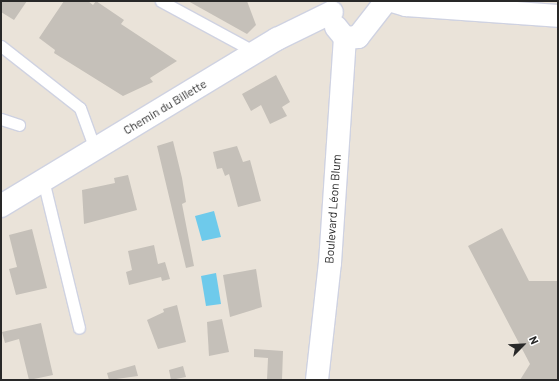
<!DOCTYPE html>
<html>
<head>
<meta charset="utf-8">
<style>
	body { margin:0 }
	#map { position:relative; width:559px; height:381px; overflow:hidden; background:#eae3d9; font-family:Barlow,sans-serif }
	div>[style] { position:absolute }
	[style*='--x'] { left:calc(var(--x)*1px); top:calc(var(--y)*1px); width:calc(var(--w)*1px); rotate:calc(var(--a)*1deg) }
	.water>* { inset:0; background:#6ecaeb }
	.building>* { inset:0; background:#c5c0b9 }
	.roads { filter:drop-shadow(1px 0 #cfd2e1) drop-shadow(-1px 0 #cfd2e1) drop-shadow(0 1px #cfd2e1) drop-shadow(0 -1px #cfd2e1) }
	.service>* { height:11px; margin:-5.5px; padding:0 5.5px; transform-origin:5.5px; border-radius:5.5px; background:#fff }
	.minor>* { height:22px; margin:-11px; padding:0 11px; transform-origin:11px; border-radius:11px; background:#fff }
	span { translate:-50% -50%; white-space:nowrap; text-align:center; line-height:1.15; -webkit-text-stroke:3.5px #fff; paint-order:stroke }
	.street-label { font-size:12px; color:#282828 }
	.frame { position:absolute; inset:0; border:2px solid #282828; pointer-events:none }
	.north { position:absolute; left:503px; top:325px; width:40px; height:40px; -webkit-text-stroke:3px #fff; paint-order:stroke; rotate:66deg; font-size:11px; font-weight:700; line-height:16px; text-align:center; color:#282828 }
	.north::after { content:''; display:block; margin:auto; width:14px; height:18px; background:#282828; clip-path:polygon(50% 0,100% 100%,50% 72%,0 100%) }
</style>
</head>
<body>
<div id="map">
	<div class="water">
		<div style="clip-path:polygon(214px 211px,221px 237px,202px 241px,195px 216px)"></div>
		<div style="clip-path:polygon(216px 273px,221px 304px,206px 306px,201px 276px)"></div>
	</div>
	<div class="building">
		<div style="clip-path:polygon(1px 1px,27px 1px,14px 20px,1px 12px)"></div>
		<div style="clip-path:polygon(64px 1px,88px 1px,93px 5px,96px 1px,124px 20px,121px 24px,177px 61px,150px 78px,153px 82px,123px 96px,54px 53px,55px 50px,39px 38px)"></div>
		<div style="clip-path:polygon(188px 1px,247px 1px,256px 25px,247px 34px)"></div>
		<div style="clip-path:polygon(276px 75px,290px 102px,282px 107px,287px 116px,270px 124px,261px 105px,251px 111px,242px 94px)"></div>
		<div style="clip-path:polygon(173px 141px,182px 178px,186px 202px,182px 204px,194px 266px,186px 268px,157px 146px)"></div>
		<div style="clip-path:polygon(237px 146px,243px 162px,250px 160px,261px 201px,238px 207px,229px 174px,225px 176px,222px 168px,217px 169px,213px 152px)"></div>
		<div style="clip-path:polygon(128px 175px,137px 210px,84px 224px,82px 190px,115px 183px,114px 178px)"></div>
		<div style="clip-path:polygon(502px 228px,529px 281px,558px 281px,558px 380px,520px 380px,530px 364px,468px 246px)"></div>
		<div style="clip-path:polygon(32px 229px,47px 288px,16px 295px,9px 269px,17px 267px,9px 235px)"></div>
		<div style="clip-path:polygon(154px 245px,158px 264px,165px 262px,170px 279px,162px 281px,161px 277px,129px 285px,126px 272px,132px 270px,128px 251px)"></div>
		<div style="clip-path:polygon(256px 269px,262px 307px,230px 317px,223px 275px)"></div>
		<div style="clip-path:polygon(177px 305px,186px 342px,158px 349px,147px 320px,164px 312px,163px 309px)"></div>
		<div style="clip-path:polygon(222px 319px,229px 352px,209px 356px,207px 322px)"></div>
		<div style="clip-path:polygon(41px 323px,53px 375px,29px 380px,19px 339px,5px 343px,2px 332px)"></div>
		<div style="clip-path:polygon(254px 349px,283px 351px,282px 380px,267px 380px,268px 358px,254px 357px)"></div>
		<div style="clip-path:polygon(135px 365px,138px 376px,109px 380px,107px 373px)"></div>
		<div style="clip-path:polygon(183px 366px,186px 377px,171px 380px,169px 370px)"></div>
	</div>
	<div class="roads">
		<div class="service">
			<div style="--x:161;--y:1;--w:107;--a:28.5"></div>
			<div style="--x:1;--y:46;--w:100;--a:38.1"></div>
			<div style="--x:80;--y:108;--w:44;--a:69.9"></div>
			<div style="--x:1;--y:119;--w:19;--a:18"></div>
			<div style="--x:43;--y:180;--w:152;--a:76.3"></div>
		</div>
		<div class="minor">
			<div style="--x:392;--y:1;--w:15;--a:16"></div>
			<div style="--x:406;--y:5;--w:152;--a:4.1"></div>
			<div style="--x:336;--y:27;--w:14;--a:51"></div>
			<div style="--x:345;--y:38;--w:13;--a:-4"></div>
			<div style="--x:358;--y:37;--w:46;--a:-52.1"></div>
			<div style="--x:1;--y:206;--w:323;--a:-31.2"></div>
			<div style="--x:277;--y:39;--w:61;--a:-26.1"></div>
			<div style="--x:317;--y:380;--w:118;--a:-83.7"></div>
			<div style="--x:330;--y:263;--w:225;--a:-86.2"></div>
		</div>
	</div>
	<div class="street-label">
		<span style="left:165px;top:107px;rotate:-31deg">Chemin du Billette</span>
		<span style="left:333px;top:209px;rotate:-86deg">Boulevard Léon Blum</span>
	</div>
	<div class="frame"></div>
	<div class="north">N</div>
</div>
</body>
</html>
